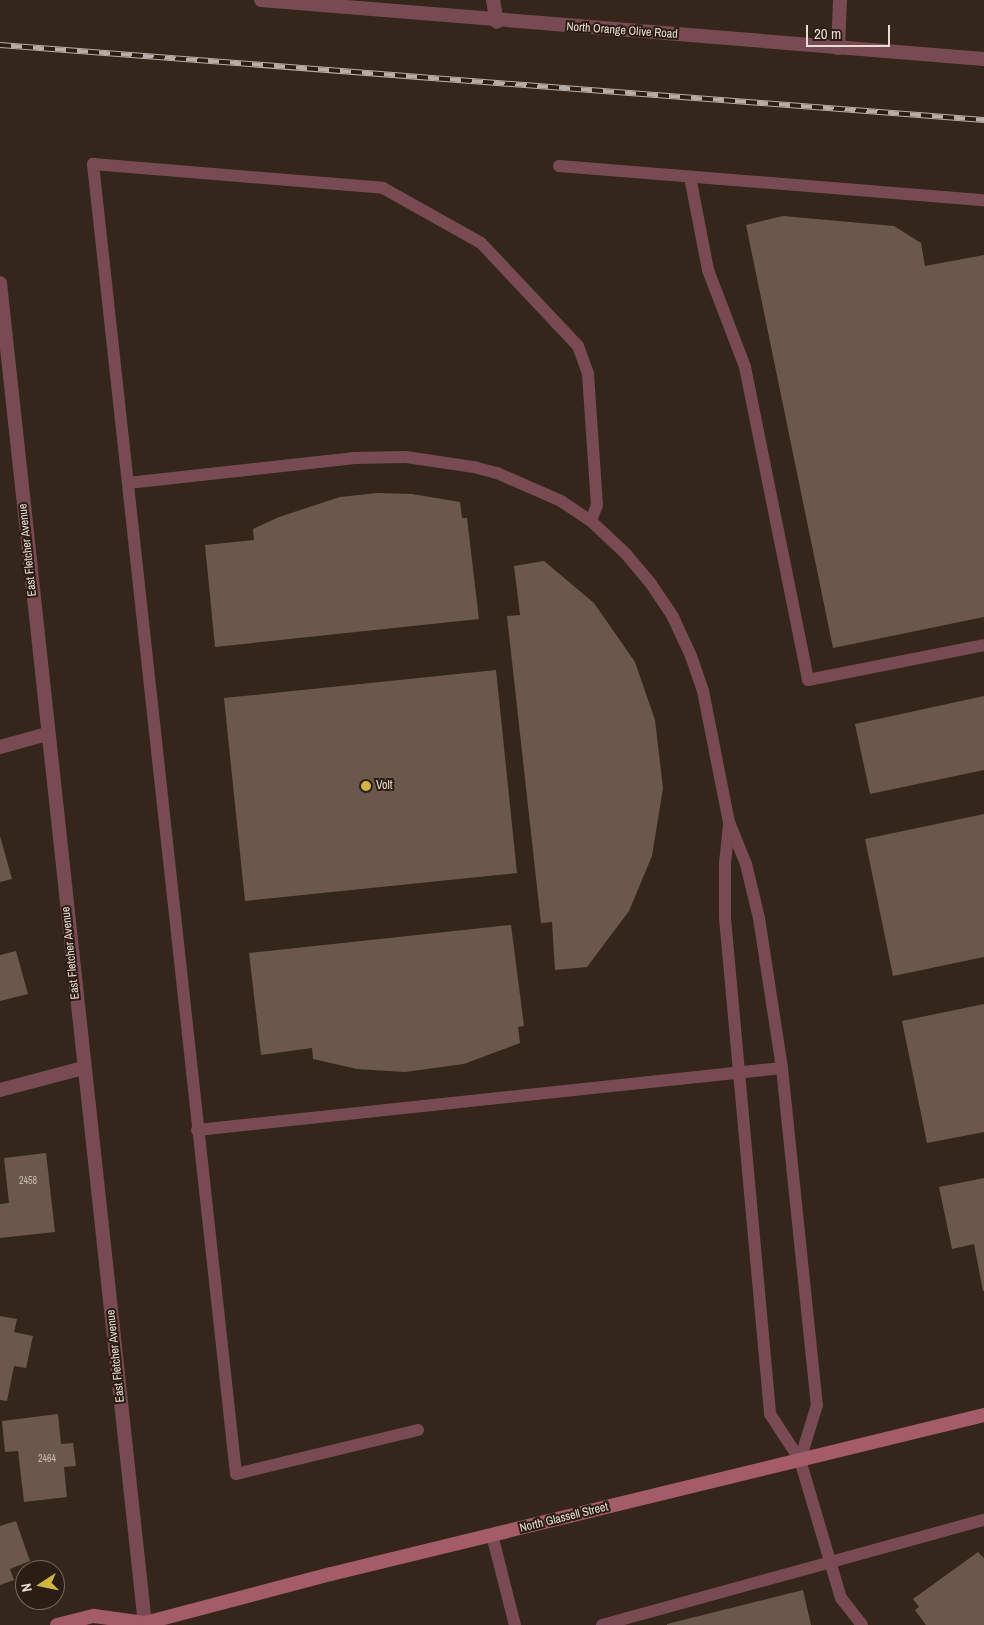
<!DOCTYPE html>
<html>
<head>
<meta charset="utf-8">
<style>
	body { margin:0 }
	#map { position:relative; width:984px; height:1625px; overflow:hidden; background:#35261b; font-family:"Archivo Narrow",sans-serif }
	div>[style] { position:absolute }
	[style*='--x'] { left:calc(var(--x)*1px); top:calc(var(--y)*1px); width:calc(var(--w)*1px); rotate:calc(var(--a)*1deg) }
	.building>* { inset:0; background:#69584b }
	.service>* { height:12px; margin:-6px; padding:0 6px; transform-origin:6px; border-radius:6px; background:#784b52 }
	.minor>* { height:14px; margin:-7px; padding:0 7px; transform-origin:7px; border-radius:7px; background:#784b52 }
	.tertiary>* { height:14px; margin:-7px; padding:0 7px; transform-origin:7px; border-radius:7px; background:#784b52 }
	.secondary>* { height:14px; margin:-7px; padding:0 7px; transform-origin:7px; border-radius:7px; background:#a35c68 }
	.rail>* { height:5.5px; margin-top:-2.75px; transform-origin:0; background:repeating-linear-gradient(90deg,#2b1d11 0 11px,#b9aea6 0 22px); box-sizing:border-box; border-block:1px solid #b9aea6 }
	.dots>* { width:14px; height:14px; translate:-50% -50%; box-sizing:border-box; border:2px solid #2b1d11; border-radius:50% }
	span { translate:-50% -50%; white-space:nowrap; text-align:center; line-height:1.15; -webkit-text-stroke:4px #2b1d11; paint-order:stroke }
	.number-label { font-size:10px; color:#c7bbb2 }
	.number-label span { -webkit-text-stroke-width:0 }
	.street-label { font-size:12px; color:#e6dcd5 }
	.poi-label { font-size:12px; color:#e6dcd5 }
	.left { translate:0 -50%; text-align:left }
	.north { position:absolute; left:15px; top:1560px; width:50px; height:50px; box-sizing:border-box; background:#2b1d11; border:1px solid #76695f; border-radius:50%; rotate:259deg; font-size:14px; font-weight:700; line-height:20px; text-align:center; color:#e6dcd5 }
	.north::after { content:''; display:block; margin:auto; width:18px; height:22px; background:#ccb938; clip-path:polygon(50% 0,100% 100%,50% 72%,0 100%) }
	.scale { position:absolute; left:806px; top:25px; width:84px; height:22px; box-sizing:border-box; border:2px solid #e6dcd5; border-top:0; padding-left:6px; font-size:15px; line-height:18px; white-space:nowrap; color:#e6dcd5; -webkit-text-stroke:4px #2b1d11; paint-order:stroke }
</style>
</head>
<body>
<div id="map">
	<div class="building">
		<div style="clip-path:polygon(783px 216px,894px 226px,921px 243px,925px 266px,984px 255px,984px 617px,833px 648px,746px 225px)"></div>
		<div style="clip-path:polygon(377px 493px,412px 494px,460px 502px,462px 518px,467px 518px,479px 619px,215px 647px,205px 545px,254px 540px,253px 529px,279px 517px,340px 497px)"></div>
		<div style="clip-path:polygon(544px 561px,594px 603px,635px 662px,655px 720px,663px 788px,652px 856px,629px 911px,587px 967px,555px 970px,552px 922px,541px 923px,507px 616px,520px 615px,514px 566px)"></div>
		<div style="clip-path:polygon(496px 670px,517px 873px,245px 901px,224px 698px)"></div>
		<div style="clip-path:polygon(984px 696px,984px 770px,870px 794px,855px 724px)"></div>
		<div style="clip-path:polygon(984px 814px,984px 957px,893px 976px,865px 839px)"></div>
		<div style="clip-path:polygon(0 836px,12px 879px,0 882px)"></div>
		<div style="clip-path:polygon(511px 925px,524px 1026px,518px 1027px,520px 1043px,464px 1064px,405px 1072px,357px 1069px,313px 1059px,312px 1048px,261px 1055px,249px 953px)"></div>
		<div style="clip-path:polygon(16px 951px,28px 994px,0 1001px,0 955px)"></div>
		<div style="clip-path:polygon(984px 1004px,984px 1132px,927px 1143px,902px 1021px)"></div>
		<div style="clip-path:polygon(46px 1153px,55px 1232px,0 1238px,0 1204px,9px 1203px,4px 1158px)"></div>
		<div style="clip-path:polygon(984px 1178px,984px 1291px,983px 1291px,974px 1244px,952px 1249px,939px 1187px)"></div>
		<div style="clip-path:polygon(0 1316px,17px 1319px,14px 1332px,33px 1336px,26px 1368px,14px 1366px,7px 1401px,0 1400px)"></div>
		<div style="clip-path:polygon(58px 1414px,61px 1444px,73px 1443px,76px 1466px,64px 1467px,67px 1497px,24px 1502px,18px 1451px,5px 1452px,2px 1421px)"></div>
		<div style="clip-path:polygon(16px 1521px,30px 1561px,10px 1569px,14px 1580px,0 1585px,0 1526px)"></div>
		<div style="clip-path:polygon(978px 1552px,984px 1558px,984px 1625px,926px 1625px,915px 1610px,919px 1607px,913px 1599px)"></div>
		<div style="clip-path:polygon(803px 1590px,811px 1625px,667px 1625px,667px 1624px)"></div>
	</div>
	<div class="service">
		<div style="--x:559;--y:166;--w:426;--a:4.6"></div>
		<div style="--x:690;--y:177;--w:95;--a:79"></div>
		<div style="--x:708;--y:270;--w:104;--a:69.1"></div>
		<div style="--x:745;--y:367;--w:319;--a:78.6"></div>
		<div style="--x:808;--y:680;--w:179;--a:-11.2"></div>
		<div style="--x:128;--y:483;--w:226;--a:-6.3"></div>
		<div style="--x:353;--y:458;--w:53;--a:-1.1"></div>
		<div style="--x:406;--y:457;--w:69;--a:8.4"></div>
		<div style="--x:474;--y:467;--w:24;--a:15"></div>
		<div style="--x:497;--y:473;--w:70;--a:23.6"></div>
		<div style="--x:561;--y:501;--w:36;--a:34"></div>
		<div style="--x:591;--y:521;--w:48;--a:43.3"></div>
		<div style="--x:626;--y:554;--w:39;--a:50"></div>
		<div style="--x:651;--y:584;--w:40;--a:56"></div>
		<div style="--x:673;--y:617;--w:43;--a:65.2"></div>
		<div style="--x:691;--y:656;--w:37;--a:71"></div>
		<div style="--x:703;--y:691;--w:134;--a:78.8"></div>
		<div style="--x:729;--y:822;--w:45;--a:68"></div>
		<div style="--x:746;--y:864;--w:56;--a:76.5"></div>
		<div style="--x:759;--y:918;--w:152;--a:81.3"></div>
		<div style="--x:782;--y:1068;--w:339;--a:84.1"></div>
		<div style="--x:817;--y:1405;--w:58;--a:107.2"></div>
		<div style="--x:729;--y:825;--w:37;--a:96"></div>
		<div style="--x:725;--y:862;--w:56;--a:90"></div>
		<div style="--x:725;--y:918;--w:498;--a:84.8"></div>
		<div style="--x:770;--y:1414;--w:55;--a:56.9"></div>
		<div style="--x:800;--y:1460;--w:144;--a:73.5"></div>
		<div style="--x:841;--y:1598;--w:34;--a:52"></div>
		<div style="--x:197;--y:1130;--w:588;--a:-6.05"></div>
		<div style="--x:418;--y:1430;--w:187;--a:166.4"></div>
		<div style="--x:236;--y:1474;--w:1318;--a:-96.23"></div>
		<div style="--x:93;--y:164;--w:291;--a:4.7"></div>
		<div style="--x:383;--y:188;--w:112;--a:29.3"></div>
		<div style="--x:481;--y:243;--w:141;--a:46.7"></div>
		<div style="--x:578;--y:346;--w:30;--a:70"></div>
		<div style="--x:588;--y:374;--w:131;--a:86.1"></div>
		<div style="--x:597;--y:505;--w:17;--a:111"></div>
		<div style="--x:492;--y:1535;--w:93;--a:75.7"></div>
		<div style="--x:602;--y:1625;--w:396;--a:-15.4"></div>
	</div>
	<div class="minor">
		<div style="--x:493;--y:0;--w:22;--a:80"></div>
		<div style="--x:838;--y:48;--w:48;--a:-87.6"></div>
		<div style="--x:0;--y:747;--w:49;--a:-15.5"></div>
		<div style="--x:0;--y:1090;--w:86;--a:-14.8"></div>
	</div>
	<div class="tertiary">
		<div style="--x:261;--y:0;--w:725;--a:4.67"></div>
		<div style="--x:0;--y:283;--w:1350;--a:83.83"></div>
	</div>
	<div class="secondary">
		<div style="--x:57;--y:1625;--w:38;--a:-14"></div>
		<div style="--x:94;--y:1616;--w:51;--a:7.8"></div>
		<div style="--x:145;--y:1623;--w:192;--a:-14.8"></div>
		<div style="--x:331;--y:1574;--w:672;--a:-13.68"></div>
	</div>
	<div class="rail">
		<div style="--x:0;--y:45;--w:987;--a:4.36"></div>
	</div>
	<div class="dots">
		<div style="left:366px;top:786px;background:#ccb938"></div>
	</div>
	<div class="number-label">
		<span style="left:28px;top:1181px">2458</span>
		<span style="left:47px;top:1459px">2464</span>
	</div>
	<div class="street-label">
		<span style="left:622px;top:31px;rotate:4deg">North Orange Olive Road</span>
		<span style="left:28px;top:550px;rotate:-96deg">East Fletcher Avenue</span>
		<span style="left:71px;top:953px;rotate:-96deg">East Fletcher Avenue</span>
		<span style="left:116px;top:1356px;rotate:-96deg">East Fletcher Avenue</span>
		<span style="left:564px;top:1518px;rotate:-14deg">North Glassell Street</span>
	</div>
	<div class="poi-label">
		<span class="left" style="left:376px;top:786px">Volt</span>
	</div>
	<div class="north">N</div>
	<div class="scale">20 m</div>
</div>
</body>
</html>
